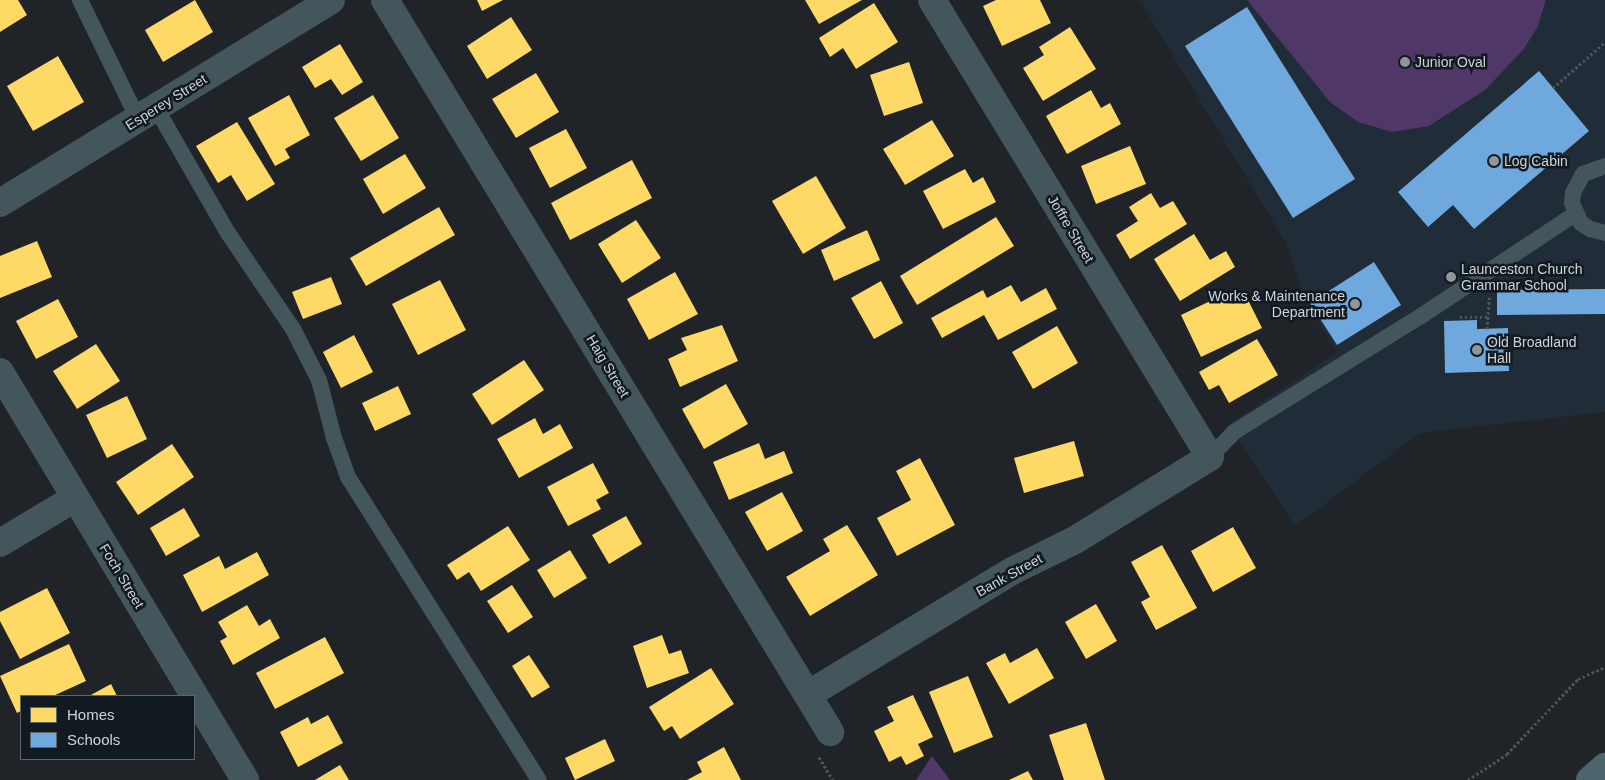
<!DOCTYPE html>
<html>
<head>
<meta charset="utf-8">
<style>
	body { margin:0 }
	#map { position:relative; width:1605px; height:780px; overflow:hidden; background:#202428; font-family:Arial,sans-serif }
	div>[style] { position:absolute }
	[style*='--x'] { left:calc(var(--x)*1px); top:calc(var(--y)*1px); width:calc(var(--w)*1px); rotate:calc(var(--a)*1deg) }
	.built>* { inset:0; background:#202c37 }
	.green>* { inset:0; background:#4f3767 }
	.forest>* { inset:0; background:#50386b }
	.homes>* { inset:0; background:#ffd966 }
	.schools>* { inset:0; background:#6fa8dc }
	.path>* { height:3px; margin-top:-1.5px; transform-origin:0; background:repeating-linear-gradient(90deg,#49575b 0 2.5px,transparent 0 5px) }
	.service>* { height:16px; margin:-8px; padding:0 8px; transform-origin:8px; border-radius:8px; background:#42565c }
	.minor>* { height:28px; margin:-14px; padding:0 14px; transform-origin:14px; border-radius:14px; background:#42565c }
	.trunk>* { height:28px; margin:-14px; padding:0 14px; transform-origin:14px; border-radius:14px; background:#4c646b }
	.dots>* { width:14px; height:14px; translate:-50% -50%; box-sizing:border-box; border:2px solid #121a21; border-radius:50% }
	span { translate:-50% -50%; white-space:nowrap; text-align:center; line-height:1.15; -webkit-text-stroke:5px #121a21; paint-order:stroke }
	.poi-label { font-size:14px; color:#ced3d8 }
	.left { translate:0 -50%; text-align:left }
	.right { translate:-100% -50%; text-align:right }
	.street-label { font-size:14px; color:#ced3d8 }
	.legend { position:absolute; left:20px; top:695px; width:175px; height:65px; box-sizing:border-box; background:#121a21; border:1px solid #5d646a; margin:0; padding:6px 9px; list-style:none; font-size:15px; color:#ced3d8 }
	.legend li { display:flex; align-items:center; gap:10px; height:25px }
	.legend b { width:25px; border:1px solid #5d646a }
</style>
</head>
<body>
<div id="map">
	<div class="built">
		<div style="clip-path:polygon(1139px 0,1605px 0,1605px 412px,1420px 433px,1295px 526px,1229px 424px,1337px 352px,1305px 300px,1285px 241px)"></div>
	</div>
	<div class="green">
		<div style="clip-path:polygon(1247px 0,1546px 0,1537px 28px,1523px 50px,1485px 90px,1429px 126px,1392px 132px,1358px 122px,1330px 102px)"></div>
	</div>
	<div class="forest">
		<div style="clip-path:polygon(932px 756px,950px 780px,916px 780px)"></div>
	</div>
	<div class="homes">
		<div style="clip-path:polygon(0 0,18px 0,27px 15px,0 32px)"></div>
		<div style="clip-path:polygon(195px 0,213px 32px,163px 62px,145px 30px)"></div>
		<div style="clip-path:polygon(477px 0,503px 0,482px 11px)"></div>
		<div style="clip-path:polygon(805px 0,862px 0,819px 24px)"></div>
		<div style="clip-path:polygon(996px 0,1040px 0,1051px 23px,1002px 46px,983px 6px)"></div>
		<div style="clip-path:polygon(874px 3px,898px 42px,856px 69px,843px 48px,830px 57px,819px 38px)"></div>
		<div style="clip-path:polygon(511px 17px,532px 50px,487px 79px,467px 46px)"></div>
		<div style="clip-path:polygon(1070px 27px,1096px 69px,1043px 101px,1023px 68px,1044px 55px,1039px 47px)"></div>
		<div style="clip-path:polygon(340px 44px,363px 82px,342px 95px,331px 79px,315px 88px,302px 67px)"></div>
		<div style="clip-path:polygon(58px 56px,84px 102px,33px 131px,7px 86px)"></div>
		<div style="clip-path:polygon(909px 62px,923px 103px,884px 116px,870px 75px)"></div>
		<div style="clip-path:polygon(536px 73px,559px 112px,516px 138px,492px 99px)"></div>
		<div style="clip-path:polygon(1091px 90px,1101px 108px,1110px 103px,1121px 124px,1067px 154px,1046px 116px)"></div>
		<div style="clip-path:polygon(289px 95px,310px 135px,285px 149px,290px 158px,275px 166px,248px 118px)"></div>
		<div style="clip-path:polygon(373px 95px,399px 138px,361px 161px,334px 118px)"></div>
		<div style="clip-path:polygon(932px 120px,954px 156px,905px 185px,883px 149px)"></div>
		<div style="clip-path:polygon(237px 122px,275px 184px,247px 201px,231px 175px,218px 183px,196px 146px)"></div>
		<div style="clip-path:polygon(566px 129px,587px 168px,550px 188px,529px 148px)"></div>
		<div style="clip-path:polygon(1130px 146px,1146px 184px,1096px 204px,1081px 166px)"></div>
		<div style="clip-path:polygon(405px 154px,426px 188px,383px 214px,363px 179px)"></div>
		<div style="clip-path:polygon(632px 160px,652px 198px,570px 240px,551px 203px)"></div>
		<div style="clip-path:polygon(965px 169px,973px 183px,983px 177px,996px 202px,943px 229px,923px 191px)"></div>
		<div style="clip-path:polygon(816px 176px,846px 228px,803px 254px,772px 201px)"></div>
		<div style="clip-path:polygon(1151px 193px,1160px 208px,1173px 201px,1187px 224px,1130px 259px,1116px 235px,1138px 221px,1129px 207px)"></div>
		<div style="clip-path:polygon(439px 207px,455px 235px,366px 286px,350px 258px)"></div>
		<div style="clip-path:polygon(996px 217px,1014px 246px,917px 305px,900px 276px)"></div>
		<div style="clip-path:polygon(636px 220px,661px 258px,622px 283px,598px 244px)"></div>
		<div style="clip-path:polygon(867px 230px,880px 260px,834px 281px,821px 250px)"></div>
		<div style="clip-path:polygon(1194px 234px,1210px 260px,1226px 251px,1235px 267px,1180px 301px,1154px 259px)"></div>
		<div style="clip-path:polygon(37px 241px,52px 277px,0 298px,0 256px)"></div>
		<div style="clip-path:polygon(675px 272px,698px 314px,649px 340px,627px 299px)"></div>
		<div style="clip-path:polygon(331px 277px,342px 304px,303px 319px,292px 292px)"></div>
		<div style="clip-path:polygon(440px 280px,466px 330px,418px 355px,392px 304px)"></div>
		<div style="clip-path:polygon(881px 281px,903px 323px,874px 339px,851px 298px)"></div>
		<div style="clip-path:polygon(1011px 285px,1021px 302px,1046px 288px,1057px 309px,998px 340px,984px 315px,942px 338px,931px 318px,983px 290px,987px 298px)"></div>
		<div style="clip-path:polygon(1227px 293px,1231px 301px,1245px 294px,1262px 328px,1201px 357px,1181px 315px)"></div>
		<div style="clip-path:polygon(58px 299px,78px 337px,36px 359px,16px 321px)"></div>
		<div style="clip-path:polygon(722px 325px,738px 361px,680px 387px,668px 359px,687px 350px,681px 338px)"></div>
		<div style="clip-path:polygon(1057px 326px,1078px 363px,1033px 389px,1012px 352px)"></div>
		<div style="clip-path:polygon(354px 335px,373px 372px,341px 388px,323px 352px)"></div>
		<div style="clip-path:polygon(1257px 339px,1278px 375px,1229px 403px,1219px 385px,1209px 390px,1199px 372px)"></div>
		<div style="clip-path:polygon(96px 344px,120px 381px,77px 409px,53px 371px)"></div>
		<div style="clip-path:polygon(524px 360px,544px 390px,492px 425px,472px 394px)"></div>
		<div style="clip-path:polygon(726px 384px,748px 424px,704px 449px,682px 409px)"></div>
		<div style="clip-path:polygon(398px 386px,411px 414px,375px 431px,362px 403px)"></div>
		<div style="clip-path:polygon(127px 396px,147px 439px,107px 458px,86px 415px)"></div>
		<div style="clip-path:polygon(535px 418px,543px 434px,560px 424px,573px 448px,519px 478px,497px 439px)"></div>
		<div style="clip-path:polygon(1074px 441px,1084px 476px,1024px 493px,1014px 458px)"></div>
		<div style="clip-path:polygon(759px 443px,765px 459px,784px 451px,793px 473px,729px 500px,713px 462px)"></div>
		<div style="clip-path:polygon(172px 444px,194px 477px,138px 515px,116px 482px)"></div>
		<div style="clip-path:polygon(920px 458px,955px 525px,897px 556px,877px 518px,911px 500px,896px 471px)"></div>
		<div style="clip-path:polygon(593px 463px,609px 493px,596px 500px,601px 509px,568px 526px,547px 487px)"></div>
		<div style="clip-path:polygon(782px 492px,803px 531px,767px 551px,745px 512px)"></div>
		<div style="clip-path:polygon(184px 508px,200px 536px,166px 556px,150px 528px)"></div>
		<div style="clip-path:polygon(626px 516px,642px 544px,609px 564px,592px 535px)"></div>
		<div style="clip-path:polygon(847px 525px,878px 575px,810px 616px,786px 577px,830px 551px,823px 539px)"></div>
		<div style="clip-path:polygon(508px 526px,530px 560px,481px 591px,469px 572px,457px 580px,447px 565px)"></div>
		<div style="clip-path:polygon(1233px 527px,1256px 568px,1213px 592px,1191px 551px)"></div>
		<div style="clip-path:polygon(1162px 545px,1197px 608px,1156px 630px,1141px 602px,1150px 597px,1131px 562px)"></div>
		<div style="clip-path:polygon(570px 550px,587px 578px,554px 598px,537px 570px)"></div>
		<div style="clip-path:polygon(257px 552px,269px 575px,202px 612px,183px 575px,219px 556px,225px 569px)"></div>
		<div style="clip-path:polygon(512px 585px,533px 617px,508px 633px,487px 601px)"></div>
		<div style="clip-path:polygon(47px 588px,70px 633px,20px 659px,0 621px,0 612px)"></div>
		<div style="clip-path:polygon(1096px 604px,1117px 641px,1086px 659px,1065px 622px)"></div>
		<div style="clip-path:polygon(247px 605px,259px 626px,270px 619px,280px 638px,233px 665px,220px 641px,227px 637px,218px 622px)"></div>
		<div style="clip-path:polygon(662px 635px,669px 654px,681px 650px,689px 673px,647px 688px,633px 646px)"></div>
		<div style="clip-path:polygon(325px 637px,344px 673px,275px 709px,256px 673px)"></div>
		<div style="clip-path:polygon(69px 644px,86px 681px,53px 696px,21px 696px,21px 711px,17px 713px,0 676px)"></div>
		<div style="clip-path:polygon(1037px 648px,1054px 678px,1009px 704px,986px 663px,1005px 653px,1010px 663px)"></div>
		<div style="clip-path:polygon(529px 655px,550px 687px,532px 698px,512px 666px)"></div>
		<div style="clip-path:polygon(711px 668px,734px 704px,680px 739px,672px 726px,664px 731px,649px 707px)"></div>
		<div style="clip-path:polygon(968px 676px,993px 737px,954px 753px,929px 692px)"></div>
		<div style="clip-path:polygon(111px 684px,117px 696px,89px 696px)"></div>
		<div style="clip-path:polygon(913px 695px,933px 737px,918px 744px,924px 756px,906px 765px,901px 756px,889px 762px,874px 731px,894px 721px,887px 707px)"></div>
		<div style="clip-path:polygon(328px 715px,343px 743px,298px 767px,280px 732px,308px 717px,311px 724px)"></div>
		<div style="clip-path:polygon(1086px 723px,1105px 780px,1064px 780px,1049px 735px)"></div>
		<div style="clip-path:polygon(605px 739px,615px 761px,575px 780px,565px 758px)"></div>
		<div style="clip-path:polygon(724px 747px,741px 780px,687px 780px,702px 772px,697px 762px)"></div>
		<div style="clip-path:polygon(340px 765px,349px 780px,315px 780px)"></div>
		<div style="clip-path:polygon(1028px 771px,1033px 780px,1009px 780px)"></div>
	</div>
	<div class="schools">
		<div style="clip-path:polygon(1247px 7px,1355px 179px,1293px 218px,1185px 46px)"></div>
		<div style="clip-path:polygon(1539px 71px,1589px 131px,1474px 229px,1453px 205px,1428px 227px,1398px 192px)"></div>
		<div style="clip-path:polygon(1374px 262px,1401px 305px,1337px 345px,1310px 303px)"></div>
		<div style="clip-path:polygon(1605px 289px,1605px 314px,1497px 315px,1497px 290px)"></div>
		<div style="clip-path:polygon(1477px 320px,1477px 329px,1508px 328px,1509px 371px,1445px 373px,1444px 321px)"></div>
	</div>
	<div class="path">
		<div style="--x:1553;--y:88;--w:69;--a:-41.5"></div>
		<div style="--x:1460;--y:317;--w:30;--a:0"></div>
		<div style="--x:1487;--y:329;--w:32;--a:-86"></div>
		<div style="--x:819;--y:757;--w:27;--a:59"></div>
		<div style="--x:1468;--y:780;--w:47;--a:-33.7"></div>
		<div style="--x:1507;--y:754;--w:103;--a:-46.6"></div>
		<div style="--x:1578;--y:679;--w:30;--a:-24"></div>
	</div>
	<div class="service">
		<div style="--x:80;--y:0;--w:132;--a:64"></div>
		<div style="--x:156;--y:108;--w:144;--a:60.1"></div>
		<div style="--x:228;--y:233;--w:116;--a:55.9"></div>
		<div style="--x:293;--y:329;--w:57;--a:63"></div>
		<div style="--x:319;--y:380;--w:60;--a:75.5"></div>
		<div style="--x:334;--y:438;--w:41;--a:70.3"></div>
		<div style="--x:348;--y:477;--w:358;--a:57.8"></div>
		<div style="--x:1605;--y:166;--w:23;--a:160"></div>
		<div style="--x:1583;--y:174;--w:21;--a:118"></div>
		<div style="--x:1573;--y:193;--w:10;--a:96"></div>
		<div style="--x:1572;--y:203;--w:22;--a:66"></div>
		<div style="--x:1581;--y:223;--w:11;--a:34"></div>
		<div style="--x:1590;--y:229;--w:16;--a:15"></div>
		<div style="--x:1210;--y:457;--w:35;--a:-46"></div>
		<div style="--x:1234;--y:432;--w:220;--a:-31.8"></div>
		<div style="--x:1421;--y:316;--w:185;--a:-33.5"></div>
	</div>
	<div class="minor">
		<div style="--x:385;--y:0;--w:857;--a:58.7"></div>
		<div style="--x:0;--y:203;--w:388;--a:-31.5"></div>
		<div style="--x:0;--y:372;--w:476;--a:59"></div>
		<div style="--x:0;--y:543;--w:87;--a:-31"></div>
		<div style="--x:809;--y:694;--w:237;--a:-31.2"></div>
		<div style="--x:1012;--y:571;--w:70;--a:-26.2"></div>
		<div style="--x:1075;--y:540;--w:158;--a:-31.6"></div>
		<div style="--x:1210;--y:457;--w:535;--a:-121.31"></div>
	</div>
	<div class="trunk">
		<div style="--x:1590;--y:780;--w:20;--a:-41"></div>
	</div>
	<div class="dots">
		<div style="left:1405px;top:62px;background:#91969a"></div>
		<div style="left:1494px;top:161px;background:#91969a"></div>
		<div style="left:1451px;top:277px;background:#91969a"></div>
		<div style="left:1355px;top:304px;background:#91969a"></div>
		<div style="left:1477px;top:350px;background:#91969a"></div>
	</div>
	<div class="poi-label">
		<span class="left" style="left:1415px;top:62px">Junior Oval</span>
		<span class="left" style="left:1504px;top:161px">Log Cabin</span>
		<span class="left" style="left:1461px;top:277px">Launceston Church<br>Grammar School</span>
		<span class="right" style="left:1345px;top:304px">Works &amp; Maintenance<br>Department</span>
		<span class="left" style="left:1487px;top:350px">Old Broadland<br>Hall</span>
	</div>
	<div class="street-label">
		<span style="left:166px;top:102px;rotate:-32deg">Esperey Street</span>
		<span style="left:1071px;top:229px;rotate:59deg">Joffre Street</span>
		<span style="left:608px;top:366px;rotate:59deg">Haig Street</span>
		<span style="left:1009px;top:575px;rotate:-29deg">Bank Street</span>
		<span style="left:122px;top:576px;rotate:59deg">Foch Street</span>
	</div>
	<ul class="legend">
	<li><b style="height:14px;background:#ffd966"></b>Homes</li>
	<li><b style="height:14px;background:#6fa8dc"></b>Schools</li>
	</ul>
</div>
</body>
</html>
